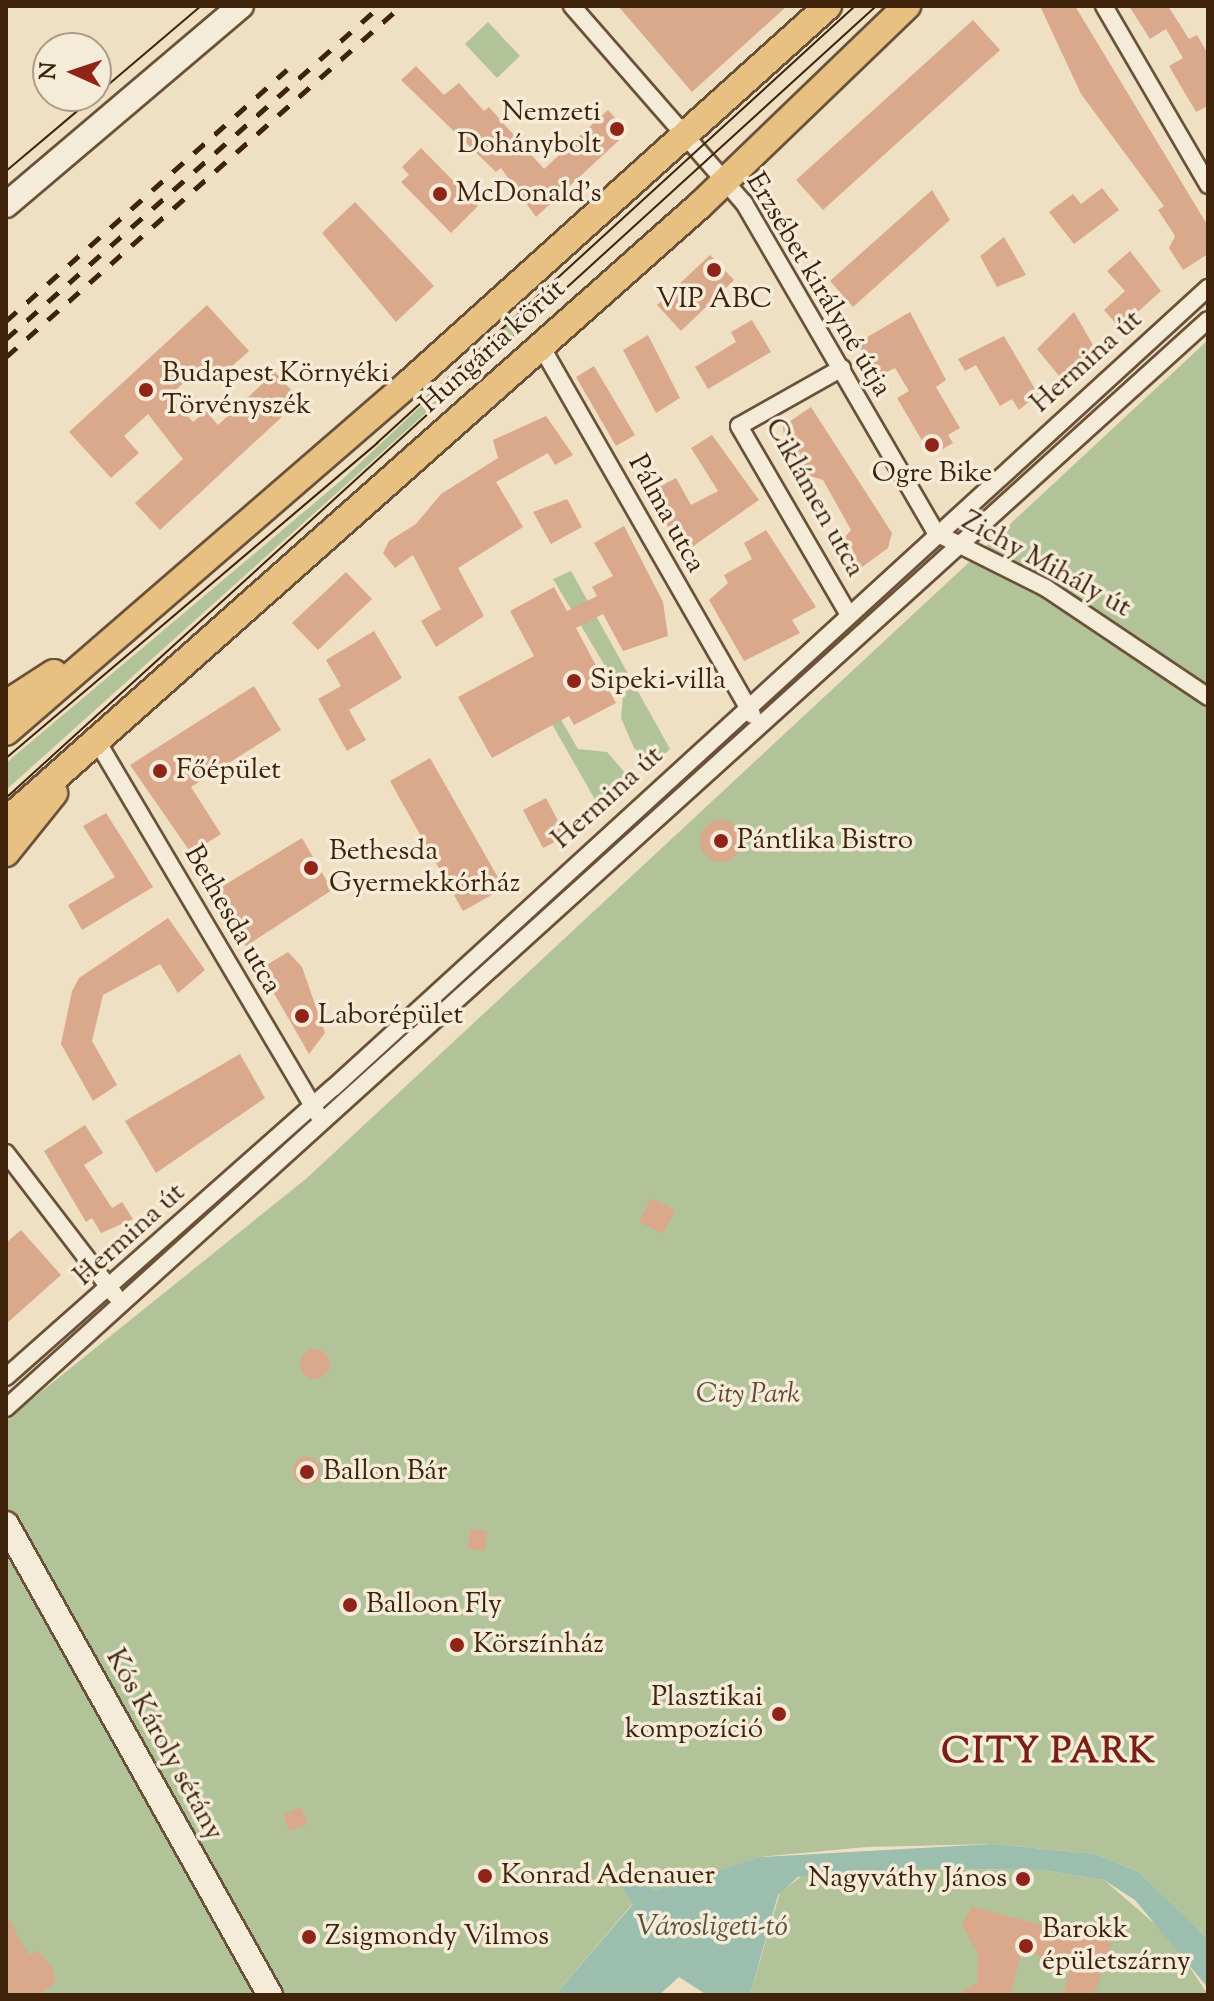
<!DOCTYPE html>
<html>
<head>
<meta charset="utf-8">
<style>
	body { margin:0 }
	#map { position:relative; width:1214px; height:2001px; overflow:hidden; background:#efe0c4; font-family:"Sorts Mill Goudy",serif }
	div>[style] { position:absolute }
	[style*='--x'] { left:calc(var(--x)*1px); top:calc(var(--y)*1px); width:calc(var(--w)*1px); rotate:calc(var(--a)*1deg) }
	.green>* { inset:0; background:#b2c399 }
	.water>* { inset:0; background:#9bbeae }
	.building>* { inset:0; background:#daa88a }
	.round { border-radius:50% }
	.roads { filter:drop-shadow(2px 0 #6a5238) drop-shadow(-2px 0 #6a5238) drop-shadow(0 2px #6a5238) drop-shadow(0 -2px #6a5238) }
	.street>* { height:16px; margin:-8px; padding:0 8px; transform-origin:8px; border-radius:8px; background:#f5ebd9 }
	.secondary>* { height:24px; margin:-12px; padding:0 12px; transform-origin:12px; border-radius:12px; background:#f5ebd9 }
	.primary>* { height:26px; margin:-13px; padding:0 13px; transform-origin:13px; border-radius:13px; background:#e8c082 }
	.tram>* { height:2px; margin:-1px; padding:0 1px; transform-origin:1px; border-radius:1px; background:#3e230a }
	.rail>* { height:5px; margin-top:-2.5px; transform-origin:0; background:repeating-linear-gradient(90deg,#3e230a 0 14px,transparent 0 28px) }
	.dots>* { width:22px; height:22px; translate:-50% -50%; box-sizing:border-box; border:4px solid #f5ebd9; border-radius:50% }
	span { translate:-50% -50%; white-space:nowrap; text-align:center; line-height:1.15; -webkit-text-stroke:7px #f5ebd9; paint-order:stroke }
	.poi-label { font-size:28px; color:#3e230a }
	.right { translate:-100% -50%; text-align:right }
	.left { translate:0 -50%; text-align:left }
	.street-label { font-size:28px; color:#3e230a }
	.park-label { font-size:28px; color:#5b4b2e; font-style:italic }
	.water-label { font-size:30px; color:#5a523b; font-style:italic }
	.district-label { font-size:36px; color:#7a1f14; font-weight:700; letter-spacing:2px }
	.frame { position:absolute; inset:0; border:8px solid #3e230a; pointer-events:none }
	.north { position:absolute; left:32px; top:32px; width:80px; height:80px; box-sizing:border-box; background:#f5ebd9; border:2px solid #ac9b86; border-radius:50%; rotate:273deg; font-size:22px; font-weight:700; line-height:32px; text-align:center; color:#3e230a }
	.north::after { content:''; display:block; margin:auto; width:28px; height:36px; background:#8f2418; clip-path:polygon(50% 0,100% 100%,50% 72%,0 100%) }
</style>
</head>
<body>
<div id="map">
	<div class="green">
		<div style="clip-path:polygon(488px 22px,520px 56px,497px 78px,465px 44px)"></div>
		<div style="clip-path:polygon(537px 297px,545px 306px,6px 790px,6px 763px,344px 478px)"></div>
		<div style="clip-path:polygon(1208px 340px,1208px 1939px,1139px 1872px,1095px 1854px,992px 1844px,867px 1847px,760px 1857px,652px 1892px,640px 1875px,633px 1903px,555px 1995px,6px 1995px,6px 1420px,307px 1178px)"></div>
		<div style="clip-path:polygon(571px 571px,670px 749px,654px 764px,634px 748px,621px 718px,623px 696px,553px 579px)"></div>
		<div style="clip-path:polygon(549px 699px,578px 749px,607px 752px,634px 783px,602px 812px,540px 703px)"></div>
		<div style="clip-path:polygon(875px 1869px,1042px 1870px,1104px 1880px,1170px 1937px,1208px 1995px,750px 1995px,780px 1892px,802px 1876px)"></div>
	</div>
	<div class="water">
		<div style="clip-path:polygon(992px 1844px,1095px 1854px,1139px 1872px,1208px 1939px,1208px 1988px,1135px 1900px,1104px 1880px,1042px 1870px,927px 1869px,798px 1877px,778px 1895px,750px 1995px,707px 1995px,679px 1977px,659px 1995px,555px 1995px,633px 1904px,622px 1887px,641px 1874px,653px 1891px,760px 1857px)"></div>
	</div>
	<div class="building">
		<div style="clip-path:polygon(618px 6px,787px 6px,692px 92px)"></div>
		<div style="clip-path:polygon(1040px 6px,1075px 6px,1208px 226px,1208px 254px,1183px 270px,1169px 248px,1175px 236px,1158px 210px,1164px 206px,1081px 94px)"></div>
		<div style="clip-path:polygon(1129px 6px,1168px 6px,1189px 39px,1197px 35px,1208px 54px,1208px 106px,1196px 112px,1169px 66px,1183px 58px,1166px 29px,1150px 39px)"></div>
		<div style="clip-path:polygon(973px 20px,1000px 50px,823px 210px,796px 180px)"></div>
		<div style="clip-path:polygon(416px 66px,444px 95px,459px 83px,484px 111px,489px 107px,544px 169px,608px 110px,628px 132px,536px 217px,501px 168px,496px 172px,401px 80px)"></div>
		<div style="clip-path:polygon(421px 148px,478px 206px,451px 233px,401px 182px,409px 175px,402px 167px)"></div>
		<div style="clip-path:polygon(1102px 188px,1119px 210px,1074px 244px,1049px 212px,1073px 194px,1081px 204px)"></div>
		<div style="clip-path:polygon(932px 190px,950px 220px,853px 307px,830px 281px)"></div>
		<div style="clip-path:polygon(355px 202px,434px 286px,396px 322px,322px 233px)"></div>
		<div style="clip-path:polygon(1004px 237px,1026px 275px,997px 287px,980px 256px)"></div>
		<div style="clip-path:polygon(1130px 251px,1161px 291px,1120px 328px,1104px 310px,1125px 291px,1107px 271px)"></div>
		<div style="clip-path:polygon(710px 255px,734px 280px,681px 331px,657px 305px)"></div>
		<div style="clip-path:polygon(207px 305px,249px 351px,213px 383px,200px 368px,169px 396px,193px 422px,206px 411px,218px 425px,275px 372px,300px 400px,160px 530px,135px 503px,183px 459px,148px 414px,124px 436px,139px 453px,111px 478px,69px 432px)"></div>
		<div style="clip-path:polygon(910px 312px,946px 380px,936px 387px,960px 428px,948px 435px,953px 443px,931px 456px,897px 398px,909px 391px,895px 368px,878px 376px,857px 343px)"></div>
		<div style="clip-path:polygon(1074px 312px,1097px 352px,1064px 382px,1037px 349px)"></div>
		<div style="clip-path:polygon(752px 320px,771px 352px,708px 389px,695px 367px,736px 342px,731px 332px)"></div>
		<div style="clip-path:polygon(648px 335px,680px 398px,656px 413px,623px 350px)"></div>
		<div style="clip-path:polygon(1004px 336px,1038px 394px,1019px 410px,1012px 399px,1000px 406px,976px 365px,965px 371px,958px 359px)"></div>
		<div style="clip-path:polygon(594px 366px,635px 435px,616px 446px,576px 377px)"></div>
		<div style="clip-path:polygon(811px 407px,892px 533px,888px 548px,858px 570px,838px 545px,851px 530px,823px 480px,807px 475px,784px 438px,783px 426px)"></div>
		<div style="clip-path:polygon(546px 416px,573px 455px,555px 465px,548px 453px,496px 482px,523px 527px,458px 568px,484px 616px,436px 647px,421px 621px,441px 609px,413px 555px,395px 568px,383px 553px,389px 541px,416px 524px,441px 494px,498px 458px,493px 440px)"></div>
		<div style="clip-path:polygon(712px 435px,759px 500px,682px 554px,650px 492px,676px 478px,691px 505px,718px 491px,691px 448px)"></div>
		<div style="clip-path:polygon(567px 499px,582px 527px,551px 544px,533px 512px)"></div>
		<div style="clip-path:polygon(624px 526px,663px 602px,668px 636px,623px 651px,603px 614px,576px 628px,616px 703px,574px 725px,569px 716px,492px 758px,458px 697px,534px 656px,510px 611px,554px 587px,567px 611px,597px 596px,592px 587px,613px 576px,594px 543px)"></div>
		<div style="clip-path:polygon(766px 530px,816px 607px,792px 620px,800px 633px,744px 661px,709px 600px,728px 583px,724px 575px,752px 559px,744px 543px)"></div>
		<div style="clip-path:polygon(346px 572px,372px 599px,318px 650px,292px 623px)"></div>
		<div style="clip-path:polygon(374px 631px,402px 678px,349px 710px,366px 740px,347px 751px,318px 699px,341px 686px,326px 660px)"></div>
		<div style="clip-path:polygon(254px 686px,281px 730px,191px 787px,221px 834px,191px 853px,130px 765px)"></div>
		<div style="clip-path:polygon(430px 758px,504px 888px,463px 911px,390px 781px)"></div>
		<div style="clip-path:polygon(546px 798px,566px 836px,543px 848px,523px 810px)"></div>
		<div style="clip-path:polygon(106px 813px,153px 887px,82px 930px,68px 905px,115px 877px,83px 826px)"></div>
		<div class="round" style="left:700px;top:820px;width:42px;height:42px"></div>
		<div style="clip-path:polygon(302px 838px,332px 890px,246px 946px,213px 892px)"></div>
		<div style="clip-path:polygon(168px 918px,205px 970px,178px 993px,160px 964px,103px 995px,92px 1041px,117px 1085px,93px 1101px,61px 1044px,72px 991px,79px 978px)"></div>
		<div style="clip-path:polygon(288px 952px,302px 967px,325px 1033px,309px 1054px,260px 969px)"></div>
		<div style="clip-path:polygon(240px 1054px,265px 1098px,156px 1173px,125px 1121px)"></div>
		<div style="clip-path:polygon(85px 1125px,103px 1153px,84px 1165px,112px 1208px,122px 1202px,133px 1219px,101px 1233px,92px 1218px,86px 1222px,44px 1151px)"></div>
		<div style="clip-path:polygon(651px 1198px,675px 1210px,663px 1234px,639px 1222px)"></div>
		<div style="clip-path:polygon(21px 1230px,61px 1275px,6px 1324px,6px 1243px)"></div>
		<div class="round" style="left:300px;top:1349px;width:30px;height:30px"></div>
		<div class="round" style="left:293px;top:1457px;width:28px;height:28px"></div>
		<div style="clip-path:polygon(470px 1529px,487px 1531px,485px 1551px,468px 1549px)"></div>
		<div style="clip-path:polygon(301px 1807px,308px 1824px,289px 1831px,283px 1814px)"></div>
		<div style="clip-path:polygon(972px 1907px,1112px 1943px,1094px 1995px,1063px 1995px,1071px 1965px,1022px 1951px,1010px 1995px,957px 1995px,977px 1983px,978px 1953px,962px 1925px)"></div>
		<div style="clip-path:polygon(6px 1915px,29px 1955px,37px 1950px,52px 1966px,56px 1982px,39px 1995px,6px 1995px)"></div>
	</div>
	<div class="roads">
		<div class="street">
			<div style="--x:572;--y:6;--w:262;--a:48.9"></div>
			<div style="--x:744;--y:203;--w:382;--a:59.8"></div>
			<div style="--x:936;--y:533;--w:123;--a:26.6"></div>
			<div style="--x:1046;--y:588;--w:195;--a:33.9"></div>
			<div style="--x:1104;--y:6;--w:207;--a:59.8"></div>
			<div style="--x:541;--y:346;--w:425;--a:60.2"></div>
			<div style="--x:842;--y:368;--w:118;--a:150.6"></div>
			<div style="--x:739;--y:426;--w:216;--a:59.8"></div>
			<div style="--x:97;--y:741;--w:434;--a:59.4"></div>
			<div style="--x:6;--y:1153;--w:179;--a:52.5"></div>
			<div style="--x:6;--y:1377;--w:436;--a:-41.5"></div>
			<div style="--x:333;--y:1088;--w:1186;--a:-42.44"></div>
			<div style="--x:6;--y:1408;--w:1621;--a:-42.15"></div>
		</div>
		<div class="secondary">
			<div style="--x:6;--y:205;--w:308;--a:-40.3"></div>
			<div style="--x:6;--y:1524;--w:540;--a:60.73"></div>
		</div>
		<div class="primary">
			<div style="--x:6;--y:704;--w:57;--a:-32.9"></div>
			<div style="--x:6;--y:732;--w:532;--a:-40.88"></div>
			<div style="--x:408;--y:384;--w:565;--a:-41.99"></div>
			<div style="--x:6;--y:821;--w:927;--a:-41.59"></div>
			<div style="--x:699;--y:206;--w:289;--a:-43.9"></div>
			<div style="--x:6;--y:853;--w:77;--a:-51.3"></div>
		</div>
	</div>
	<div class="tram">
		<div style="--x:96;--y:95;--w:138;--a:-40.3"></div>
		<div style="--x:6;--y:171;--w:116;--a:-40.1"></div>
		<div style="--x:6;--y:758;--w:487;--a:-40.3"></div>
		<div style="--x:377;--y:443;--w:648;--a:-42.43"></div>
		<div style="--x:6;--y:798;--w:1177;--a:-42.31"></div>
	</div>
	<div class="rail">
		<div style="--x:6;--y:321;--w:377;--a:-41.8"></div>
		<div style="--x:6;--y:339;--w:501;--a:-41.68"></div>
		<div style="--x:6;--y:357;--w:528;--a:-41.62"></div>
	</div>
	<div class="dots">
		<div style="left:617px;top:129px;background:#8f2418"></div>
		<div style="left:440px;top:194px;background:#8f2418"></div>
		<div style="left:714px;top:270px;background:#8f2418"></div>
		<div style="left:146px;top:390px;background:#8f2418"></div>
		<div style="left:932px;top:445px;background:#8f2418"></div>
		<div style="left:574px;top:681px;background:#8f2418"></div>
		<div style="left:160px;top:771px;background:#8f2418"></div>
		<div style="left:721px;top:841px;background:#8f2418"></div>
		<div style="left:311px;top:868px;background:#8f2418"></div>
		<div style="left:302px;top:1016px;background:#8f2418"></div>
		<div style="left:307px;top:1472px;background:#8f2418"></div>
		<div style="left:350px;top:1605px;background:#8f2418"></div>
		<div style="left:457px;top:1645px;background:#8f2418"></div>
		<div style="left:779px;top:1714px;background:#8f2418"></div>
		<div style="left:485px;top:1876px;background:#8f2418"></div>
		<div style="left:1023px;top:1879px;background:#8f2418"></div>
		<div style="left:309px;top:1937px;background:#8f2418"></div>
		<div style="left:1026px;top:1946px;background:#8f2418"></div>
	</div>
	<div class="poi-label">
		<span class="right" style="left:601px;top:129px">Nemzeti<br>Dohánybolt</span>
		<span class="left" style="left:456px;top:194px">McDonald's</span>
		<span style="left:714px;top:300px">VIP ABC</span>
		<span class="left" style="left:162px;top:390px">Budapest Környéki<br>Törvényszék</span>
		<span style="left:932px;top:474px">Ogre Bike</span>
		<span class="left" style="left:590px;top:681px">Sipeki-villa</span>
		<span class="left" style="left:176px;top:771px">Főépület</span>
		<span class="left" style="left:737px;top:841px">Pántlika Bistro</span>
		<span class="left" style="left:329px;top:868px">Bethesda<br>Gyermekkórház</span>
		<span class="left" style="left:318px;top:1016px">Laborépület</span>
		<span class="left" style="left:323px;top:1472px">Ballon Bár</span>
		<span class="left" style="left:366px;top:1605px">Balloon Fly</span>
		<span class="left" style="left:473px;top:1645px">Körszínház</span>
		<span class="right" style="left:763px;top:1714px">Plasztikai<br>kompozíció</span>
		<span class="left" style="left:501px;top:1876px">Konrad Adenauer</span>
		<span class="right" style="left:1007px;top:1879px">Nagyváthy János</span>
		<span class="left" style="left:1042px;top:1946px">Barokk<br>épületszárny</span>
		<span class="left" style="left:325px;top:1937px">Zsigmondy Vilmos</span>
	</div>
	<div class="street-label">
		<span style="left:818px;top:285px;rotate:59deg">Erzsébet királyné útja</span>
		<span style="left:493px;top:347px;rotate:-42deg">Hungária körút</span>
		<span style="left:1087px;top:362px;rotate:-42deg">Hermina út</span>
		<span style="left:814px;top:498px;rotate:61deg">Ciklámen utca</span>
		<span style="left:666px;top:514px;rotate:61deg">Pálma utca</span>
		<span style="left:1046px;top:565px;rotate:29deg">Zichy Mihály út</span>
		<span style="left:608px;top:798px;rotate:-42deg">Hermina út</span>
		<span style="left:232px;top:920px;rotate:60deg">Bethesda utca</span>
		<span style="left:130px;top:1235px;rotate:-42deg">Hermina út</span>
		<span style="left:164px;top:1745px;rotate:61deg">Kós Károly sétány</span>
	</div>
	<div class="park-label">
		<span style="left:748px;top:1395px">City Park</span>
	</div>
	<div class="water-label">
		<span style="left:712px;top:1928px">Városligeti-tó</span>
	</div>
	<div class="district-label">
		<span style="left:1049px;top:1754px">CITY PARK</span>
	</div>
	<div class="frame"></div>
	<div class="north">N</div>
</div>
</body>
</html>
